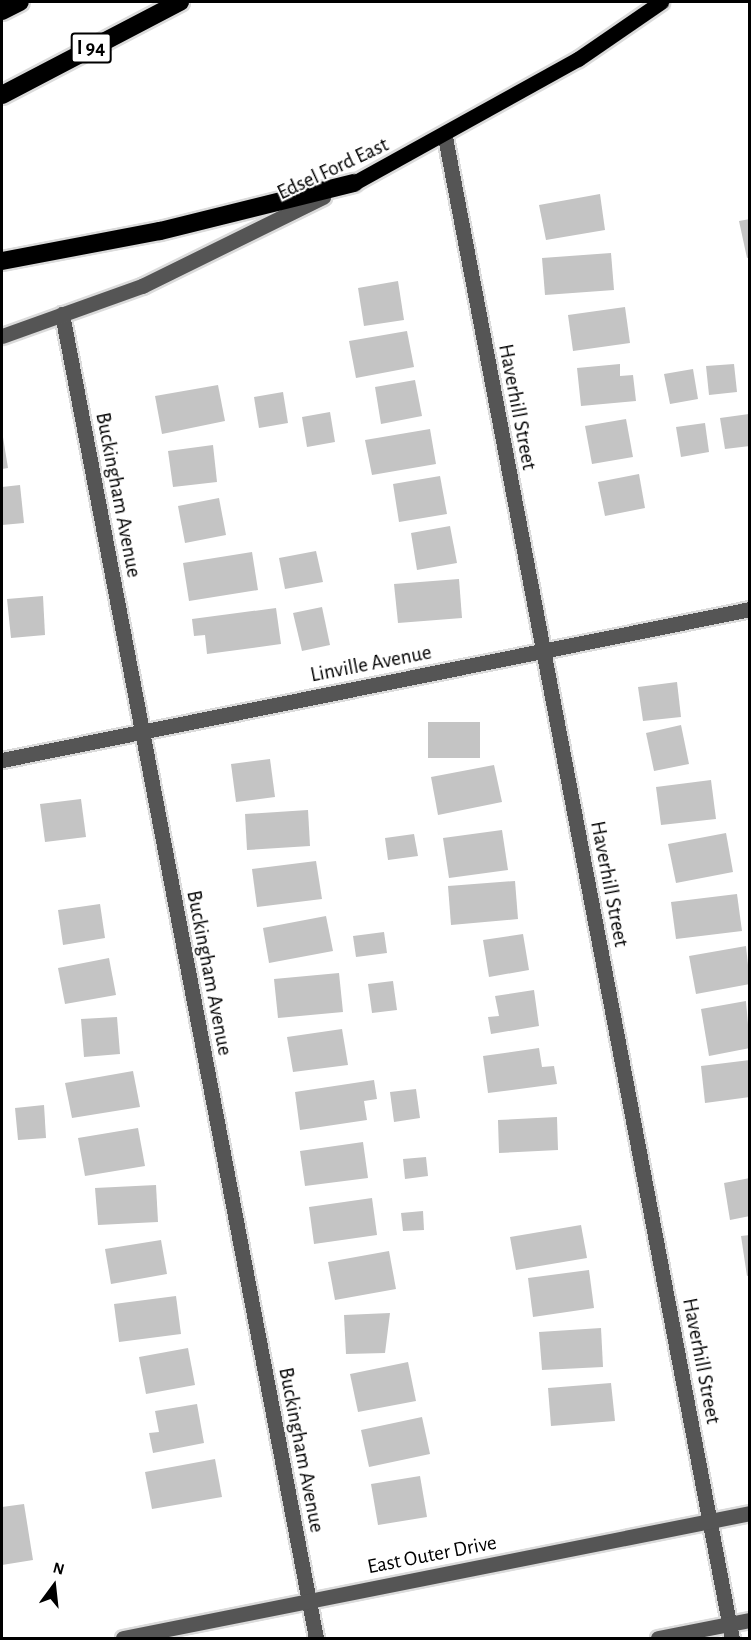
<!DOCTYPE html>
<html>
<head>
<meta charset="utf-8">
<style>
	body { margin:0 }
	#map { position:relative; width:751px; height:1640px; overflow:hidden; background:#fff; font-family:"Alegreya Sans",sans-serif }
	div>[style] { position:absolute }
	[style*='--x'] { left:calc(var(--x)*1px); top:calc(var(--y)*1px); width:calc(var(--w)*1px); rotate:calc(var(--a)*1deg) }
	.building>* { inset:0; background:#c4c4c4 }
	.roads { filter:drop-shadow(2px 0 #dbdbdb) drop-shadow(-2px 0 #dbdbdb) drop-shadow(0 2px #dbdbdb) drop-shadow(0 -2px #dbdbdb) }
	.minor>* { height:15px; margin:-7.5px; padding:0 7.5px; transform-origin:7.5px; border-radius:7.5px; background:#555 }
	.major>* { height:15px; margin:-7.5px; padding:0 7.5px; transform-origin:7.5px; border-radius:7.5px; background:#000 }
	.highway>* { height:18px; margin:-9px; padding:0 9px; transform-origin:9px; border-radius:9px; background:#000 }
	span { translate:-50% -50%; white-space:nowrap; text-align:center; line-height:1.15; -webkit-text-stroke:4.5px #fff; paint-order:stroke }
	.shield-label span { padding:2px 4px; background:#fff; border:2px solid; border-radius:4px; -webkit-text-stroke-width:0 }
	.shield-label { font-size:20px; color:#000; font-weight:700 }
	.street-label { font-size:21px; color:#000 }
	.frame { position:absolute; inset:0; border:3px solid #000; pointer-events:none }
	.north { position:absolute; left:24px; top:1556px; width:60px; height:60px; -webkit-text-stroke:4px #fff; paint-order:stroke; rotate:15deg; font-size:16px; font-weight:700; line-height:24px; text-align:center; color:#000 }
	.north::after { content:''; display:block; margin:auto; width:21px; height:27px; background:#000; clip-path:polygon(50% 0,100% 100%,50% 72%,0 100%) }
</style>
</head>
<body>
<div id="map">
	<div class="building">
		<div style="clip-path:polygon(600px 194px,605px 230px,546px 240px,539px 205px)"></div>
		<div style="clip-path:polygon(750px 219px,750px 257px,747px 258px,739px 221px)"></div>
		<div style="clip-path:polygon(611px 253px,614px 290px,545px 295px,542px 258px)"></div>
		<div style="clip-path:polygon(398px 281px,404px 320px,364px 326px,358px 288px)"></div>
		<div style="clip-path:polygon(625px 307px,630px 343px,573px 351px,568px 315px)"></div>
		<div style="clip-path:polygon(407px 331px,414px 367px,356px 378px,349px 341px)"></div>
		<div style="clip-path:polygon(620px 364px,620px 376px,633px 375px,636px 401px,581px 406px,577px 368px)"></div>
		<div style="clip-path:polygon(734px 364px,737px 392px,709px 395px,706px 366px)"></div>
		<div style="clip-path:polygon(693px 369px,698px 399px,670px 404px,664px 374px)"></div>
		<div style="clip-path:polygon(415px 380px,422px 416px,381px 424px,375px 387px)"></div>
		<div style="clip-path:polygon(218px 385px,225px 421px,162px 434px,155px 396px)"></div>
		<div style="clip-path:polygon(283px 392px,288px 423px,259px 428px,254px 397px)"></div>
		<div style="clip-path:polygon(330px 412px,335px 442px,307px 447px,302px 417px)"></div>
		<div style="clip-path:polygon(749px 414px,750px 446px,725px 449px,720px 418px)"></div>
		<div style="clip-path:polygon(626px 419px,633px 457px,592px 464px,585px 426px)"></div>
		<div style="clip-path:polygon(705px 423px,709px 452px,681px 457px,676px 427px)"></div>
		<div style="clip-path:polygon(430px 429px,436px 464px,372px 475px,365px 440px)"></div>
		<div style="clip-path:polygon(2px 431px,8px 468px,2px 469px)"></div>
		<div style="clip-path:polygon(213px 445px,217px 482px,173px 487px,168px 451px)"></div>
		<div style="clip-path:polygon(639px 474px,645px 508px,605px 516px,598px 482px)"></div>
		<div style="clip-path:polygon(440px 476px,447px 514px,399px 522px,393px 484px)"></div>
		<div style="clip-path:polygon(20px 485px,24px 523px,2px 525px,2px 487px)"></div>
		<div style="clip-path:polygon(219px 498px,226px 535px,185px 543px,178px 506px)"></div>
		<div style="clip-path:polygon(450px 526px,457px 563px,417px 570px,411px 533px)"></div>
		<div style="clip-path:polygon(316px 551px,323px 582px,285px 589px,279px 558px)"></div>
		<div style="clip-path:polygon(252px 552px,258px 590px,189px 601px,183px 563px)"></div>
		<div style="clip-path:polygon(459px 579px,462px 618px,398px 623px,394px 584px)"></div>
		<div style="clip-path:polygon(43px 596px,45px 635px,11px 638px,7px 599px)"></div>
		<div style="clip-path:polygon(322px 607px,330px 645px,302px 651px,293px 613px)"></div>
		<div style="clip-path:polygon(276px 608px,281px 644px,207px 654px,205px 635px,194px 636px,192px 619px)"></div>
		<div style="clip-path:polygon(677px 682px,681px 717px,643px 721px,638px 687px)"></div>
		<div style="clip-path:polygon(428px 722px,480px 722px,480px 758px,428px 758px)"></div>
		<div style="clip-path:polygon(681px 725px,689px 764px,654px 771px,646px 733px)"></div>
		<div style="clip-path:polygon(270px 759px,275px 797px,236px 802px,231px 764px)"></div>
		<div style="clip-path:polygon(494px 765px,502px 802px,438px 815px,431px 777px)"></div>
		<div style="clip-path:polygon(711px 780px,716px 819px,661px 825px,656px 787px)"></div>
		<div style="clip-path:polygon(81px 799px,86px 837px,45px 842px,40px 804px)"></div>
		<div style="clip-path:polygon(308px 810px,310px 846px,247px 850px,245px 814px)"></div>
		<div style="clip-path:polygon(502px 830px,508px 870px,449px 878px,443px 838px)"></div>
		<div style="clip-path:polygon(726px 833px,733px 872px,676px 883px,668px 844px)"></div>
		<div style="clip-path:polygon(414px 834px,418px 856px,388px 860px,385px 838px)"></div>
		<div style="clip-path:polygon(316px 861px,322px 899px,257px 907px,252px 869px)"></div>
		<div style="clip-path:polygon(515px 881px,518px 919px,451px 925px,448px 886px)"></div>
		<div style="clip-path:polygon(737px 894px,742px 931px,676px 939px,671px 902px)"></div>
		<div style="clip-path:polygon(100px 904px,105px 938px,63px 945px,58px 910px)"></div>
		<div style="clip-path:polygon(326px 916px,333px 951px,269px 963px,263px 928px)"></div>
		<div style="clip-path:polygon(384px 932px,387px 953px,356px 957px,353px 936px)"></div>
		<div style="clip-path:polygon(523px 934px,529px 970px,489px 977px,483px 940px)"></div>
		<div style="clip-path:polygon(746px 946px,750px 984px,696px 994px,689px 956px)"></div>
		<div style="clip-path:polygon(109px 958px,116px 995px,65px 1004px,58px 968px)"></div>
		<div style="clip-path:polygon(339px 973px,343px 1012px,278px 1018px,274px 979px)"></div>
		<div style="clip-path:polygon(393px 981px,397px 1010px,372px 1013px,368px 984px)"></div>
		<div style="clip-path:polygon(534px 990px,539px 1026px,491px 1034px,488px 1017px,499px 1016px,495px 996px)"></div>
		<div style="clip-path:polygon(746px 1001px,750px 1048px,709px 1056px,701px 1009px)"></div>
		<div style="clip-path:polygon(117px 1017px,120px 1054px,84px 1057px,81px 1019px)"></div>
		<div style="clip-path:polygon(342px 1029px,348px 1065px,293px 1072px,287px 1037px)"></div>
		<div style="clip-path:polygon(539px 1048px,542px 1067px,554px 1066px,557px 1084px,488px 1093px,483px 1056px)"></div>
		<div style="clip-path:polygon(750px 1060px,750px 1097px,705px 1103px,701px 1066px)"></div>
		<div style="clip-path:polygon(133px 1071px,140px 1107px,72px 1118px,65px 1083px)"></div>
		<div style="clip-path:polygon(374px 1080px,377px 1099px,364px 1101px,367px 1120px,300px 1130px,295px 1092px)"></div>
		<div style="clip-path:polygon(416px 1089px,420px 1118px,394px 1122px,390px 1092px)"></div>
		<div style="clip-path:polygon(44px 1105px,46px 1138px,18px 1140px,15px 1108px)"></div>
		<div style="clip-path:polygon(557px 1117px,558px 1150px,499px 1153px,498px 1120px)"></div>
		<div style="clip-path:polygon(138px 1128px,145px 1166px,85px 1176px,78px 1138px)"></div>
		<div style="clip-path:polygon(363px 1142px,368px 1178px,305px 1186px,300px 1151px)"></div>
		<div style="clip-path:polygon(426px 1157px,428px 1176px,405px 1179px,403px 1159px)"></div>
		<div style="clip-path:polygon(750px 1178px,750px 1216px,730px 1220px,724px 1183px)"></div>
		<div style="clip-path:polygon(156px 1185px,158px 1222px,98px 1225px,95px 1188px)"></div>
		<div style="clip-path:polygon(372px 1198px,377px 1235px,314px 1244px,309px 1207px)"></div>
		<div style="clip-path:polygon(423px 1211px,424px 1230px,403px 1231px,401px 1213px)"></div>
		<div style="clip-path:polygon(581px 1225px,587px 1258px,516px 1270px,510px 1237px)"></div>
		<div style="clip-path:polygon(750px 1235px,750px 1275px,747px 1276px,741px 1236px)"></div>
		<div style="clip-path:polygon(161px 1240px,167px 1274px,111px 1284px,105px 1249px)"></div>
		<div style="clip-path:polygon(389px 1251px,396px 1289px,335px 1300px,328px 1262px)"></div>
		<div style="clip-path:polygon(589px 1270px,594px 1308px,533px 1317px,528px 1278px)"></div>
		<div style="clip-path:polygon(176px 1296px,181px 1334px,119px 1342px,114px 1304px)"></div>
		<div style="clip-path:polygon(390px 1313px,385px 1353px,346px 1354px,344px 1315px)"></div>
		<div style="clip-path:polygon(601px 1328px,603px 1367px,542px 1370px,539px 1332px)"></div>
		<div style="clip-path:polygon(188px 1348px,195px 1385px,146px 1394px,139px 1357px)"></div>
		<div style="clip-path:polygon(408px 1362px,416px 1401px,358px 1412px,350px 1374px)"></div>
		<div style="clip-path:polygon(611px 1383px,615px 1421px,551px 1426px,548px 1388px)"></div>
		<div style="clip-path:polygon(197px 1404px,204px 1443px,153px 1453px,149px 1433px,159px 1432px,155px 1411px)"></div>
		<div style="clip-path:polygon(422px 1417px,430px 1454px,369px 1467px,361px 1430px)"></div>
		<div style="clip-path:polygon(215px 1459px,222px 1497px,152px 1509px,145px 1472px)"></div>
		<div style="clip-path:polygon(420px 1476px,427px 1517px,378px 1525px,371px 1484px)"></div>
		<div style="clip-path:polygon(24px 1504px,33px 1560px,2px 1565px,2px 1507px)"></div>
	</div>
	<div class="roads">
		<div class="minor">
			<div style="--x:445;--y:137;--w:1528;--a:79.18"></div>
			<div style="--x:62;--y:314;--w:1348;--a:79.14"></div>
			<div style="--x:2;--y:336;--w:149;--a:-19.7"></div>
			<div style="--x:142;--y:286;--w:202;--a:-26.2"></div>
			<div style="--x:2;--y:760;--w:763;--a:-11.41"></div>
			<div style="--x:123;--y:1638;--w:639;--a:-11.27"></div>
			<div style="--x:658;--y:1638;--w:94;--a:-11.1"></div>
		</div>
		<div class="major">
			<div style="--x:354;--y:183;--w:256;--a:-29"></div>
			<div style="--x:578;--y:59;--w:101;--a:-34.5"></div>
		</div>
		<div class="highway">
			<div style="--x:2;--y:11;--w:20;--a:-27"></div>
			<div style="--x:2;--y:95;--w:201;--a:-27.6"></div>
			<div style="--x:2;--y:261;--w:161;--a:-10.8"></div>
			<div style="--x:160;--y:231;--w:200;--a:-13.9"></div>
		</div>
	</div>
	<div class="shield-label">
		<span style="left:91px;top:48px">I 94</span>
	</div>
	<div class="street-label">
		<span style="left:333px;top:169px;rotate:-25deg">Edsel Ford East</span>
		<span style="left:517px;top:407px;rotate:79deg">Haverhill Street</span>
		<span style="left:118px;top:495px;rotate:79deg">Buckingham Avenue</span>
		<span style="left:371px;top:664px;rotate:-11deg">Linville Avenue</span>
		<span style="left:609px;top:884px;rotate:79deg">Haverhill Street</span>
		<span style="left:209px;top:973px;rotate:79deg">Buckingham Avenue</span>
		<span style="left:701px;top:1361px;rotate:79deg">Haverhill Street</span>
		<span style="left:301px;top:1450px;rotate:79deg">Buckingham Avenue</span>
		<span style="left:432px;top:1555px;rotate:-11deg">East Outer Drive</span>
	</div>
	<div class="frame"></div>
	<div class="north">N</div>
</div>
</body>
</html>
